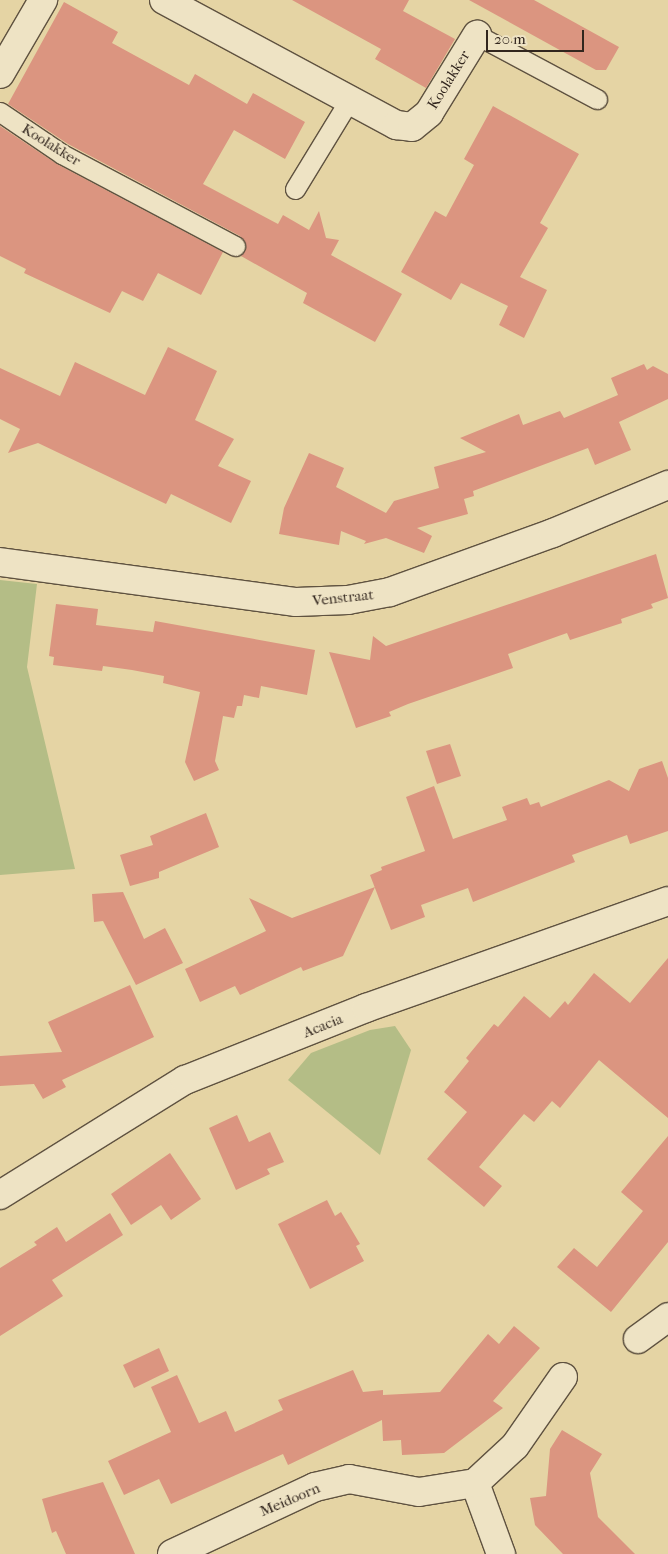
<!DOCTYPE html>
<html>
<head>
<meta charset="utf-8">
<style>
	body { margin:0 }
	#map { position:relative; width:668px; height:1554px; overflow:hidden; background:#e5d4a4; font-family:"IM FELL French Canon",serif }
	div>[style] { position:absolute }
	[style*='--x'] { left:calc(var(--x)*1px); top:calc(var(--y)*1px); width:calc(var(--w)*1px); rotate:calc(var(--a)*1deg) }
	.green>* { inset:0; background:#b4bd86 }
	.building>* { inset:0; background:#db9580 }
	.roads { filter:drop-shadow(1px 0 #5f5240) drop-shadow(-1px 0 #5f5240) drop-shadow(0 1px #5f5240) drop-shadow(0 -1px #5f5240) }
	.service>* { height:19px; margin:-9.5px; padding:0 9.5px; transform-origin:9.5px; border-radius:9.5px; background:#eee3c4 }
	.minor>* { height:28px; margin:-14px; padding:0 14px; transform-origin:14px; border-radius:14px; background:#eee3c4 }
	span { translate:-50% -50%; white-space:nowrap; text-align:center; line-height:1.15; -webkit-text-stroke:5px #eee3c4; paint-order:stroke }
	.street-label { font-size:15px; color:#32261e }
	.scale { position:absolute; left:486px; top:30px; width:98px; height:22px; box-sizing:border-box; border:2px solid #32261e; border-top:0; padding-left:6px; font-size:15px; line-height:18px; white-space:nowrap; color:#32261e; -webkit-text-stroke:4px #eee3c4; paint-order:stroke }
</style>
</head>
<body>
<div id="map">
	<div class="green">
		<div style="clip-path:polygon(0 580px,37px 584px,27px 667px,75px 869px,0 875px)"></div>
		<div style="clip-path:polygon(395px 1026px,411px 1050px,380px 1155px,288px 1080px,311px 1053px,370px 1030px)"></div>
	</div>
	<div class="building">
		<div style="clip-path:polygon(292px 0,409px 0,403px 11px,455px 39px,426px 88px,375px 59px,381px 49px)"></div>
		<div style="clip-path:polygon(469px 0,534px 0,619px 47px,606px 70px,596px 70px)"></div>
		<div style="clip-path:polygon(64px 2px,118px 32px,112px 43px,189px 85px,195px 74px,247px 104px,253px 93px,305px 122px,285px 159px,234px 130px,203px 184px,278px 224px,283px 215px,309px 230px,319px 211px,326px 238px,339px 240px,331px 255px,402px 294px,375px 342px,303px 303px,307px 293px,241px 256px,246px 246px,240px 236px,68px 144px,8px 104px)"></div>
		<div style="clip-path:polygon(493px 106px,579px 154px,540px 223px,548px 228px,520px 277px,547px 290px,524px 338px,499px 325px,508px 306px,461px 283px,451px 300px,401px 272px,435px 211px,446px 217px,474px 165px,464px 159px)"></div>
		<div style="clip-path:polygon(0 126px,57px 164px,223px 252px,201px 295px,158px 273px,143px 301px,122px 291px,110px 313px,24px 273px,26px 269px,0 256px)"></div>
		<div style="clip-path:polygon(168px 347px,217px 371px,195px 420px,234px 439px,218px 466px,251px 481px,231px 523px,171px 494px,166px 504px,38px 443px,8px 453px,20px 429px,0 419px,0 368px,60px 396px,75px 362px,145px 395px)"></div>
		<div style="clip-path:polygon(644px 364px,647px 370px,653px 366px,668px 374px,668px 399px,619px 422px,631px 450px,595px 465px,588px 448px,473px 491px,474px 496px,464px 499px,468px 514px,417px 528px,432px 536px,424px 553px,386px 538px,364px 544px,366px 541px,341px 531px,339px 545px,279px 534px,284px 508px,309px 453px,344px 468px,336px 487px,386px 513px,394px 501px,439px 488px,434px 467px,486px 452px,460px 438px,519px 414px,523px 425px,560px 411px,564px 418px,618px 395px,611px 378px)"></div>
		<div style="clip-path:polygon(656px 554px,668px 598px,651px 604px,653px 608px,621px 619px,622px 623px,570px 640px,567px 633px,508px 654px,513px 668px,408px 704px,389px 712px,391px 716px,356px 728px,329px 652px,370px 660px,373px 636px,386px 646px)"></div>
		<div style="clip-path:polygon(56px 604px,98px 609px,96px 625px,153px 632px,155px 621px,315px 650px,307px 695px,261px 686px,259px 698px,244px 695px,242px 706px,237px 706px,234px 718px,223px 716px,215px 761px,219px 770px,194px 781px,185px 762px,200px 692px,163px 683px,164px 676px,132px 670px,103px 666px,102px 671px,53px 665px,54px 657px,49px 656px)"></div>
		<div style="clip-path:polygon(450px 744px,461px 776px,437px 784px,426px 751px)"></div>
		<div style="clip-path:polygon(662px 761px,668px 778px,668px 831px,630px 844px,627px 835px,572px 855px,575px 862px,473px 902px,468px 888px,421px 905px,425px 917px,391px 930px,370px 875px,382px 870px,381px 867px,425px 851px,406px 797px,434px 786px,453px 839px,507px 820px,502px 807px,527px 798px,530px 805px,539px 802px,541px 807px,609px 780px,629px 791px,639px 769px)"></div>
		<div style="clip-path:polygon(206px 813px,219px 847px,159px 872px,159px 878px,130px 886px,120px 855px,153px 845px,150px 836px)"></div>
		<div style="clip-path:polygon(375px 887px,343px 956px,303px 971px,301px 967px,240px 995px,235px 986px,200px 1002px,185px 969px,266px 931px,249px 898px,292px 918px)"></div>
		<div style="clip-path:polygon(123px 892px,144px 939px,165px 928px,183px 963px,136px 985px,103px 921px,94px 922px,92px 894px)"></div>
		<div style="clip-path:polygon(668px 958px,668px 1118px,599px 1060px,560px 1108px,552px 1101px,534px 1122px,524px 1114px,479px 1167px,502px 1186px,484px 1207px,427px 1159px,467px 1112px,444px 1092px,469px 1061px,466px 1058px,494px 1024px,498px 1027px,524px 996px,550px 1018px,565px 1001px,568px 1005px,594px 973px,630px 1003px)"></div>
		<div style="clip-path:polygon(130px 985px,154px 1037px,62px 1080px,66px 1087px,43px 1099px,34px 1084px,0 1086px,0 1056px,62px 1052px,48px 1022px)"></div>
		<div style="clip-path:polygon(237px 1115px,249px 1142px,270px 1132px,284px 1162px,267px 1169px,270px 1174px,236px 1190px,209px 1128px)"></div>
		<div style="clip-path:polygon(668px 1136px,668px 1242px,611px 1312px,557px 1267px,574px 1248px,597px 1267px,643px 1211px,621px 1192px)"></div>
		<div style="clip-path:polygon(170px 1153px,201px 1199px,171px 1220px,161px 1205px,131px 1225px,111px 1194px)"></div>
		<div style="clip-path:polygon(327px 1200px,335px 1216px,341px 1212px,360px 1244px,356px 1246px,364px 1261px,310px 1289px,278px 1224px)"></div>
		<div style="clip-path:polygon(110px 1213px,123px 1235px,52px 1280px,63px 1296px,0 1336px,0 1268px,37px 1245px,34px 1242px,57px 1227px,66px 1242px)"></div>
		<div style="clip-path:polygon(514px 1326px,540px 1348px,493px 1401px,503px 1408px,444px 1453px,402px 1455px,401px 1440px,383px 1441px,382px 1420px,288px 1465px,283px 1454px,171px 1504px,159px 1479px,124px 1495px,108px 1461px,171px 1432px,151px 1387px,177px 1375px,199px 1423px,226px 1411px,235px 1432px,283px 1410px,278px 1400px,353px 1370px,363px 1392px,383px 1390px,383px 1395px,440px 1392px,488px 1334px,499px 1344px)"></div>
		<div style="clip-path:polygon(159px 1348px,169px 1371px,134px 1388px,123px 1365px)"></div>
		<div style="clip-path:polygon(562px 1430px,602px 1454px,590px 1473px,598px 1517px,635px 1554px,563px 1554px,535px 1525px,530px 1498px,546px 1496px,550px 1449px)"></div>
		<div style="clip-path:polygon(103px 1482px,135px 1554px,66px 1554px,56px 1531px,52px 1533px,42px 1499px)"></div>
	</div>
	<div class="roads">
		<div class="service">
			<div style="--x:477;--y:35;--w:136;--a:28.1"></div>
			<div style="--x:0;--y:112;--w:75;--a:34.1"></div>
			<div style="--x:62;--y:154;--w:196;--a:28"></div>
			<div style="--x:295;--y:189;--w:105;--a:-58.6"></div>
		</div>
		<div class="minor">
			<div style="--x:164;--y:0;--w:264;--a:28.3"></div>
			<div style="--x:396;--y:125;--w:16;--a:7"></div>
			<div style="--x:412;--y:127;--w:22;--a:-39"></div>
			<div style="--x:429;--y:113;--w:92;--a:-58.4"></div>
			<div style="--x:0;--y:74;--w:86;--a:-59.8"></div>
			<div style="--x:0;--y:562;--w:299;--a:7.7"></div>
			<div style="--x:296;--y:602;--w:52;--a:-2.2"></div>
			<div style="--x:348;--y:600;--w:43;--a:-10.8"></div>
			<div style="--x:390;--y:592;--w:173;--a:-19.9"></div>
			<div style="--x:553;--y:533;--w:125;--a:-22.7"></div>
			<div style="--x:0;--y:1195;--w:218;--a:-31.9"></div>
			<div style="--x:185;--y:1080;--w:195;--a:-21.7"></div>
			<div style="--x:366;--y:1008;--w:320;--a:-19.5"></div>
			<div style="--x:638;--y:1339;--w:37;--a:-36"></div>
			<div style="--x:475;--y:1483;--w:76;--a:69.9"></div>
			<div style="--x:172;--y:1554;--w:158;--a:-25.1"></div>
			<div style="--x:315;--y:1487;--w:35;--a:-13"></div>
			<div style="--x:349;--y:1479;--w:71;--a:10.5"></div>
			<div style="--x:419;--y:1492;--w:57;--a:-9.1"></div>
			<div style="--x:475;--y:1483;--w:54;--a:-42.8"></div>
			<div style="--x:515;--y:1446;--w:84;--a:-55.2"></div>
		</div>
	</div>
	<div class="street-label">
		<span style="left:449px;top:80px;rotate:-58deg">Koolakker</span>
		<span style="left:51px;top:145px;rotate:32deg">Koolakker</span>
		<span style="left:343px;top:598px;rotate:-6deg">Venstraat</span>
		<span style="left:323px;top:1026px;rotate:-22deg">Acacia</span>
		<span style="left:290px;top:1500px;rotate:-23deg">Meidoorn</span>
	</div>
	<div class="scale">20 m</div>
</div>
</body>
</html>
